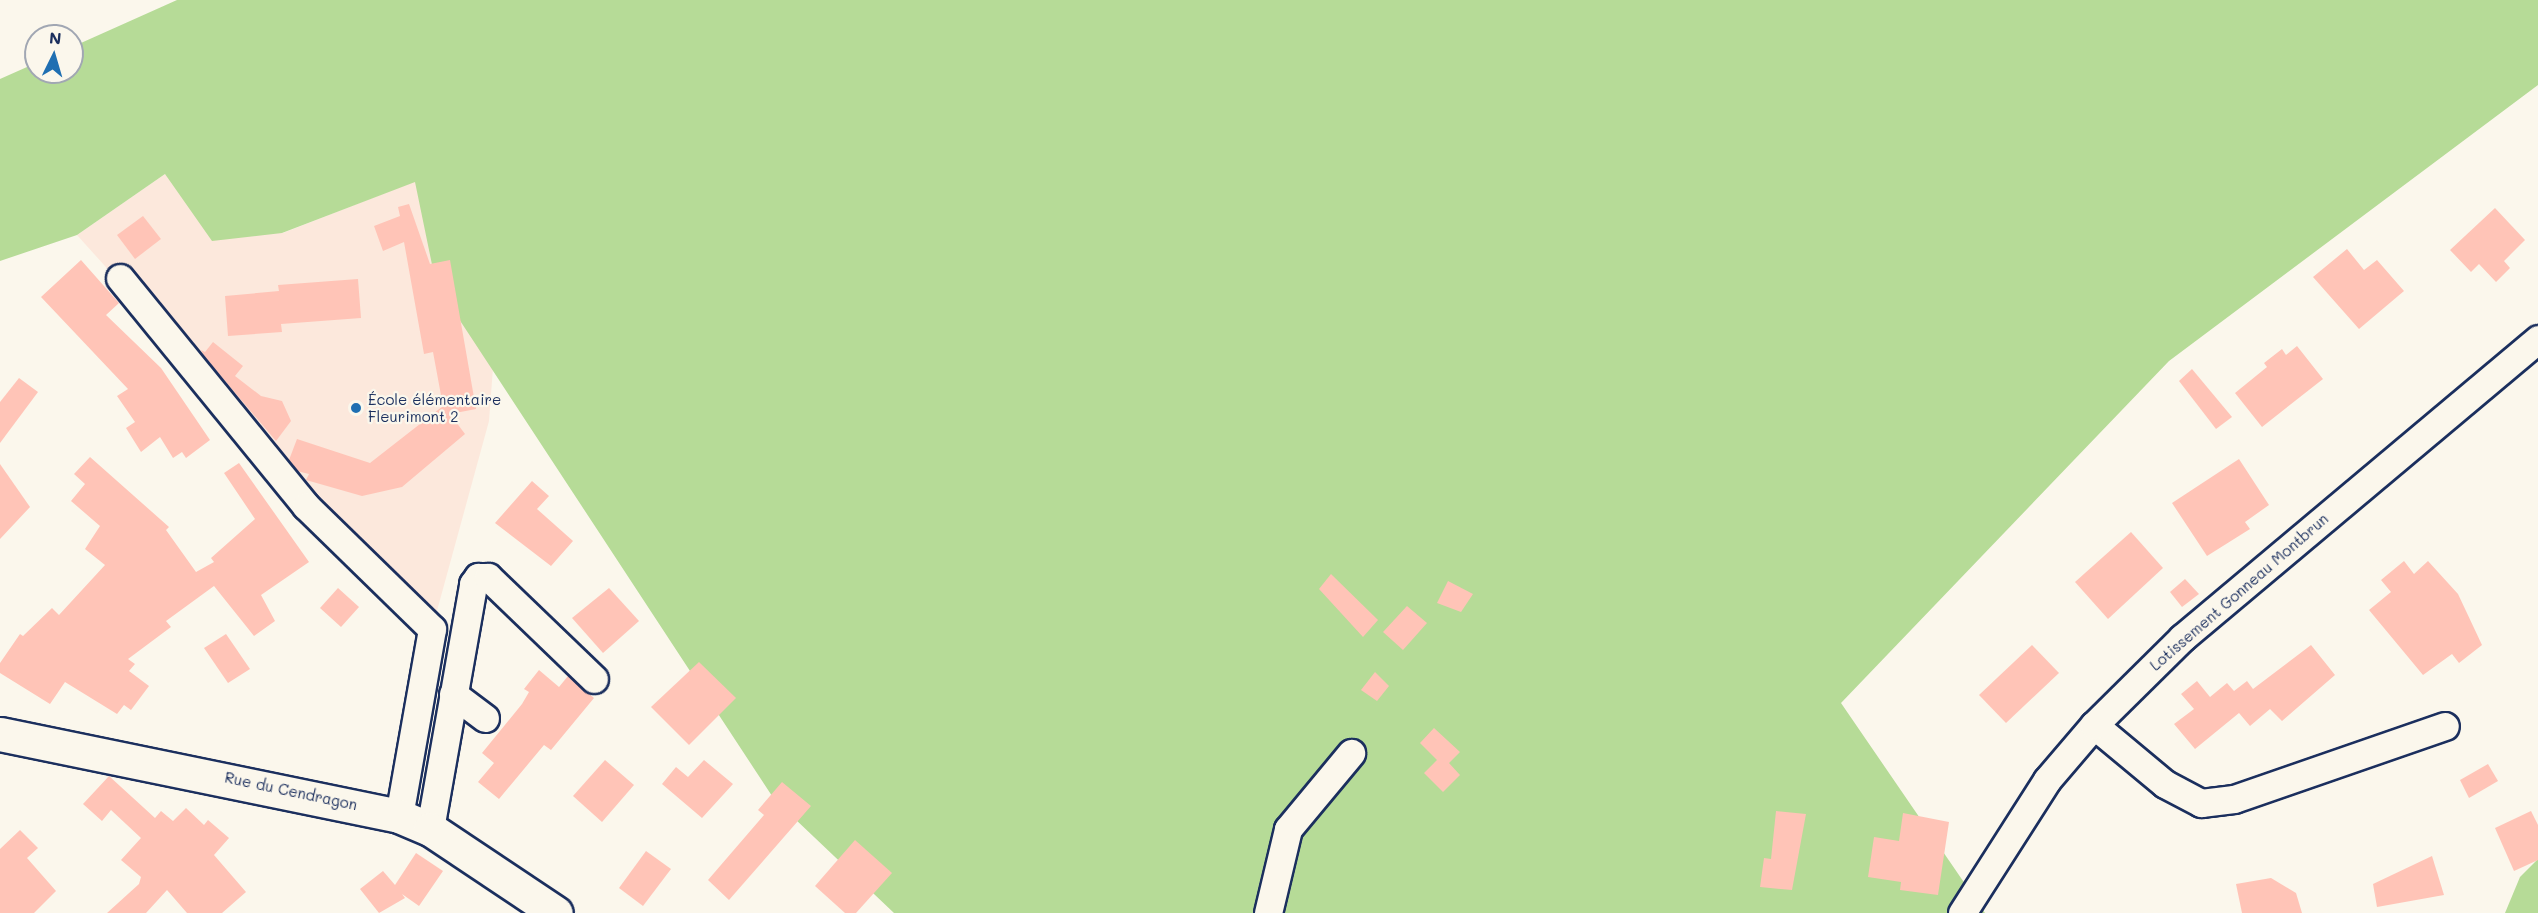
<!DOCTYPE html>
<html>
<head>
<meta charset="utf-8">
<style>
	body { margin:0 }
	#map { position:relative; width:2538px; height:913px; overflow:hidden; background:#fbf7ec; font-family:Mali,sans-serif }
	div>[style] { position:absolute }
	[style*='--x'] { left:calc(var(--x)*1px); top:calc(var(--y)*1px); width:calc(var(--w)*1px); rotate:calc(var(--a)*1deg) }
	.built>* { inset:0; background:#fce8dc }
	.green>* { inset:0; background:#b6db97 }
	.building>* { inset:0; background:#ffc4b7 }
	.roads { filter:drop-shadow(2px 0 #1b2f5e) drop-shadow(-2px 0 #1b2f5e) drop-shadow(0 2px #1b2f5e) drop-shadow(0 -2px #1b2f5e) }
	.street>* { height:27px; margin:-13.5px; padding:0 13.5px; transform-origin:13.5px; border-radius:13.5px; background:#fbf7ec }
	.secondary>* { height:33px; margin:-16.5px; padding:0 16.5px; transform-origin:16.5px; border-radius:16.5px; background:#fbf7ec }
	.dots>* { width:16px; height:16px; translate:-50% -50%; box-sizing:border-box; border:3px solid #fbf7ec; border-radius:50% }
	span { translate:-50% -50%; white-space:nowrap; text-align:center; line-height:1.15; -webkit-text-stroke:4.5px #fbf7ec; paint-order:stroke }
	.poi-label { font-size:15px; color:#1b2f5e }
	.left { translate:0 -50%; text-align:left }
	.street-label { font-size:15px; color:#1b2f5e }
	.north { position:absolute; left:24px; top:24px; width:60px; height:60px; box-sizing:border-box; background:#fbf7ec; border:2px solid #a1a7b3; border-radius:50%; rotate:5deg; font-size:16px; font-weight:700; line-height:24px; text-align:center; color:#1b2f5e }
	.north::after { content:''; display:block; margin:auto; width:21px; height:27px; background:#1f6fb2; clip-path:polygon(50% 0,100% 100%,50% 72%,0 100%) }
</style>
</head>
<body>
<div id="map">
	<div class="built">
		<div style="clip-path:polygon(165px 174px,283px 233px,423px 178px,504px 222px,489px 421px,432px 629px,77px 235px)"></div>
	</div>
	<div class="green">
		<div style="clip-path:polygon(177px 0,2538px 0,2538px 85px,2169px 361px,1841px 703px,1985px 913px,894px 913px,774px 799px,436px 284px,415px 182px,282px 233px,212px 241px,165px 174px,77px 235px,0 261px,0 79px,36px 63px,36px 72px,72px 72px,72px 47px)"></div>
		<div style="clip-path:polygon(2538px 859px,2538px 913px,2505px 913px,2520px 877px)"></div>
	</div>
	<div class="building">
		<div style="clip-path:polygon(409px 204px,430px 264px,450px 260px,476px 409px,450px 414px,465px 434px,402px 487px,362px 496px,306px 480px,309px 474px,297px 471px,289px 460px,297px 439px,370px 463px,443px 406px,433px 352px,424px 354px,404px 242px,383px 251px,374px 226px,400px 216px,398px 207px)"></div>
		<div style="clip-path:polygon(2495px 208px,2525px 240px,2504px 261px,2510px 268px,2496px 282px,2479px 264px,2471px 272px,2450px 250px)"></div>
		<div style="clip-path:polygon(143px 216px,161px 239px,135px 259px,117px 235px)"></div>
		<div style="clip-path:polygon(2347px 249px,2364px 270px,2377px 260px,2404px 291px,2359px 329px,2313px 277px)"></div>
		<div style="clip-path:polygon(81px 260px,119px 303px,106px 315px,161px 368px,210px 440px,186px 458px,182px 452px,173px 458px,160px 437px,141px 452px,126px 428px,135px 422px,117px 396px,128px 389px,41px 297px)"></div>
		<div style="clip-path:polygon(358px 279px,361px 318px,281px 324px,282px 332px,228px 336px,225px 296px,279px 291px,278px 285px)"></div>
		<div style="clip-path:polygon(213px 342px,243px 366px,235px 376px,261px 396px,282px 401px,291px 421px,276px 441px,204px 356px,201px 350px,205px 352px)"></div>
		<div style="clip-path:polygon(2297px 346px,2323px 379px,2262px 427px,2235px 393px,2267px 367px,2264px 363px,2282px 349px,2286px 355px)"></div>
		<div style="clip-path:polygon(2192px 369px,2232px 417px,2216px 429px,2179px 381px)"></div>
		<div style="clip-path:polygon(19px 378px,38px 392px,0 443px,0 402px)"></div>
		<div style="clip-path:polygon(90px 457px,169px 527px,166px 530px,196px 572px,214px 562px,211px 558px,255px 519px,224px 473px,239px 463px,309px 562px,261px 595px,275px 621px,254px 636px,214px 586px,166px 621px,171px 627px,128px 659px,135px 664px,129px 671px,149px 686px,131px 710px,124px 705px,117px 714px,65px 682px,50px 704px,0 673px,0 663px,20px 634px,23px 636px,52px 608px,59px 615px,105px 565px,85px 549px,100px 526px,71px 501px,85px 484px,74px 474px)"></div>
		<div style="clip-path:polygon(2239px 459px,2269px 505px,2245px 522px,2250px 529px,2207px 556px,2172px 503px)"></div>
		<div style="clip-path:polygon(0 464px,30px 507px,0 539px)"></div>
		<div style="clip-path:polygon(532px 481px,549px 496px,537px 509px,573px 541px,551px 566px,495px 523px)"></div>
		<div style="clip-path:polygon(2131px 532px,2163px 568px,2108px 619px,2075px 582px)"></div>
		<div style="clip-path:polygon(2404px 561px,2414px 574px,2428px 561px,2458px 594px,2482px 645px,2459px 663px,2452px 654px,2423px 675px,2369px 610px,2391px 592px,2381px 580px)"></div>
		<div style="clip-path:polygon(1331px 574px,1378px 620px,1363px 637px,1319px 589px)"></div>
		<div style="clip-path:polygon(2185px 579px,2199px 594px,2182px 607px,2170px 592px)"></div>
		<div style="clip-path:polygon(1448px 581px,1473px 594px,1461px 612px,1437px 603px)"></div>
		<div style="clip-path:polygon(338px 588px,359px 607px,341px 627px,320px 608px)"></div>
		<div style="clip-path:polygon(609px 588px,639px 621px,603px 653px,572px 618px)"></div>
		<div style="clip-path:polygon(1407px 606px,1427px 623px,1403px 650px,1383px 632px)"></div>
		<div style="clip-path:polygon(226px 634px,250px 669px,228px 683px,204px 648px)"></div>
		<div style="clip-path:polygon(2032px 645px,2059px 673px,2006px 723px,1979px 695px)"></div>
		<div style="clip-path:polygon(2311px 645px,2335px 675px,2282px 721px,2270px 709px,2250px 726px,2239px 713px,2195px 749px,2174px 724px,2194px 709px,2181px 694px,2197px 681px,2210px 697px,2227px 683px,2234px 691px,2247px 681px,2253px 689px)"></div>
		<div style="clip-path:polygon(699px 662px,736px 698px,689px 745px,651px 707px)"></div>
		<div style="clip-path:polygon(539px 670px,559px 687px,568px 676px,594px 698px,551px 750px,544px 745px,499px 799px,478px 782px,494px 763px,482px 753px,522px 704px,529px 692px,524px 689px)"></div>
		<div style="clip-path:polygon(1375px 672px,1389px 686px,1377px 701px,1361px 690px)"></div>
		<div style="clip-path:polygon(1434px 728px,1460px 752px,1449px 763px,1460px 775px,1443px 792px,1424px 773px,1437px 760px,1420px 743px)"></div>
		<div style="clip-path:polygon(605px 760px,634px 785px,602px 822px,573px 796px)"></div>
		<div style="clip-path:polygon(704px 760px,733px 784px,702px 818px,662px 784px,676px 767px,688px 777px)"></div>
		<div style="clip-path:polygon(2488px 764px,2498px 781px,2469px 798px,2460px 780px)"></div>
		<div style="clip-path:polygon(109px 776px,155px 818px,161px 811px,173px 821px,186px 808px,204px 825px,208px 820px,229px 838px,214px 855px,246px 892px,222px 913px,187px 913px,167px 890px,146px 913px,107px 913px,139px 884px,141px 877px,121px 860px,141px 838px,111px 810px,102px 821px,83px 804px)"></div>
		<div style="clip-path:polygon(782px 782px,811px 806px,729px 900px,708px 880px,764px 815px,758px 810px)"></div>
		<div style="clip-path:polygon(1776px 811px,1806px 814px,1792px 890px,1760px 887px,1764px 858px,1771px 859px)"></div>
		<div style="clip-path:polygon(2531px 811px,2538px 825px,2538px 860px,2514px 871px,2495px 828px)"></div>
		<div style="clip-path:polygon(1903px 813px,1949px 822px,1938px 895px,1900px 890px,1901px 882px,1868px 877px,1874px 837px,1899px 841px)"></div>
		<div style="clip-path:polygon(20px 830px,38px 848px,27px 858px,56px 891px,34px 913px,0 913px,0 849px)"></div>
		<div style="clip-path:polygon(855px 840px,892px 873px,856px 913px,845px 913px,815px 886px)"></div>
		<div style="clip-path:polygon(646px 851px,671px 869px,643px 906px,619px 888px)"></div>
		<div style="clip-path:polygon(416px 853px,443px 871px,419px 906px,402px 894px,405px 898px,379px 913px,360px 889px,383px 871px,395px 885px)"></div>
		<div style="clip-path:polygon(2432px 856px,2444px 895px,2377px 907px,2373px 884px)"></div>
		<div style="clip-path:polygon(2271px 878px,2296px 893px,2302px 913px,2242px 913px,2236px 884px)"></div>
	</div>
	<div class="roads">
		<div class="street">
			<div style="--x:120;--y:278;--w:294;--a:50.8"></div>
			<div style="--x:306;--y:506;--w:176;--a:44.3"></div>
			<div style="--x:432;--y:629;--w:190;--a:100"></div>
			<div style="--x:453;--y:694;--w:40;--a:37"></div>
			<div style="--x:2094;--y:725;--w:92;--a:39.7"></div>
			<div style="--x:2165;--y:784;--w:41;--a:27.8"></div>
			<div style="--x:2201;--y:803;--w:33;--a:-7"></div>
			<div style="--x:2234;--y:799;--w:223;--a:-19.1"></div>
			<div style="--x:430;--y:829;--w:249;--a:-80"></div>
			<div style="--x:473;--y:584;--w:9;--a:-54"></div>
			<div style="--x:478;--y:577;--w:10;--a:0"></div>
			<div style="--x:488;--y:577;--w:147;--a:43.9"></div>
			<div style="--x:1268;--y:913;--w:86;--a:-76.6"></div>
			<div style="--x:1288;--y:829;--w:99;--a:-50.3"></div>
			<div style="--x:1962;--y:913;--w:158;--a:-57.4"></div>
			<div style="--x:2047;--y:780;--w:72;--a:-49.5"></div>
			<div style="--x:2094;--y:725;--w:124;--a:-44.7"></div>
			<div style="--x:2182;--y:638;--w:465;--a:-40"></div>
		</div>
		<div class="secondary">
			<div style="--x:0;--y:734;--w:407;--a:11.6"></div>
			<div style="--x:399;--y:816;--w:34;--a:23"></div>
			<div style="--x:430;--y:829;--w:151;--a:33.7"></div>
		</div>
	</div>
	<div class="dots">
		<div style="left:356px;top:408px;background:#1f6fb2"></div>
	</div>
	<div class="poi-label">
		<span class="left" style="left:368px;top:408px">École élémentaire<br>Fleurimont 2</span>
	</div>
	<div class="street-label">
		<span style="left:2239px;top:592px;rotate:-41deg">Lotissement Gonneau Montbrun</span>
		<span style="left:291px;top:791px;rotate:12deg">Rue du Cendragon</span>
	</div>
	<div class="north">N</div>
</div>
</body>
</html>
